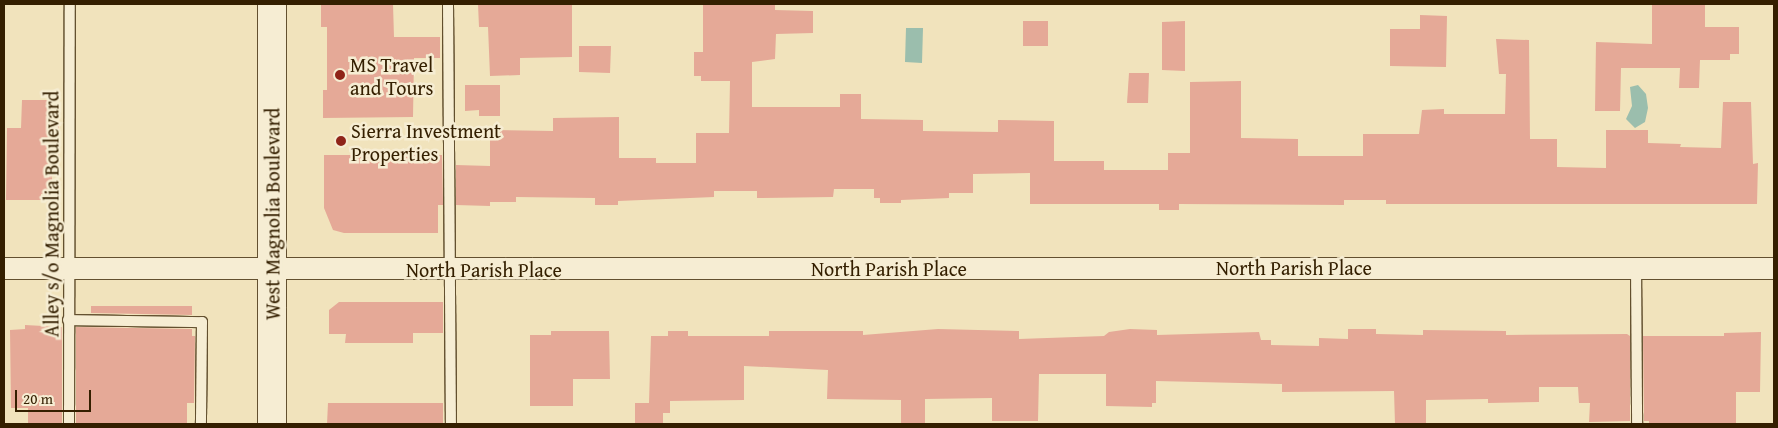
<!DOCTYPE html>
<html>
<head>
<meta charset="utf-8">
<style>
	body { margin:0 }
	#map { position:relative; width:1778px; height:428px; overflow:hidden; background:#f1e3bc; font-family:"Gentium Book Plus",serif }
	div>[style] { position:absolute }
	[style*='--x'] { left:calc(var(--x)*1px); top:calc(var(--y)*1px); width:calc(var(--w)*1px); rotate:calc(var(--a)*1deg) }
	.water>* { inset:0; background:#9bbead }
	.building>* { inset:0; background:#e5a997 }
	.roads { filter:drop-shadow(1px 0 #63502f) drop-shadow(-1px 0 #63502f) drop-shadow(0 1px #63502f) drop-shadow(0 -1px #63502f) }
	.lane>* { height:10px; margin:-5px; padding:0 5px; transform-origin:5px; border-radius:5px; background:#f6edd3 }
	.street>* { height:21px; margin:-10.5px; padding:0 10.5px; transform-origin:10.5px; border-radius:10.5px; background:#f6edd3 }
	.secondary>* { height:28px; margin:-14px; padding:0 14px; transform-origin:14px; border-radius:14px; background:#f6edd3 }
	.dots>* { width:14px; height:14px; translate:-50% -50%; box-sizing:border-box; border:2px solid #f6edd3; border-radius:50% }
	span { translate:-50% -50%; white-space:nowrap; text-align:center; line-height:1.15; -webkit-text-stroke:5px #f6edd3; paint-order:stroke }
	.poi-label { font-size:20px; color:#341f00 }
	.left { translate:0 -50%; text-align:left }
	.street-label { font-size:20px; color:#341f00 }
	.frame { position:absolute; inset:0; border:5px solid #341f00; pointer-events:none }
	.scale { position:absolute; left:15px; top:390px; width:76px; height:22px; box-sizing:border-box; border:2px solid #341f00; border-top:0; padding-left:6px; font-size:15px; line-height:18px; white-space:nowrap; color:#341f00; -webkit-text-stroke:4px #f6edd3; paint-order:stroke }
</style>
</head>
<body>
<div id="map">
	<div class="water">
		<div style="clip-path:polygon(906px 28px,923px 28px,922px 63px,905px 62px)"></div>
		<div style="clip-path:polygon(1638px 85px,1646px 94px,1648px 108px,1645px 122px,1635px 128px,1626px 119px,1632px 106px,1630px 87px)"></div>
	</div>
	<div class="building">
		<div style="clip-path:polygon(321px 4px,393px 4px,394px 37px,440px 37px,440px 58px,414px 58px,413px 117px,323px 118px,323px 90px,327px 90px,327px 27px,321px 27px)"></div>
		<div style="clip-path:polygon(478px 4px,572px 4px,572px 57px,520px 58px,520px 75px,490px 76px,488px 27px,479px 27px)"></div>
		<div style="clip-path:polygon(703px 4px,775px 4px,775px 10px,813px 11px,813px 33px,776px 34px,775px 59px,752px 62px,752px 107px,840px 107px,840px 94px,861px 94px,861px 119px,923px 120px,923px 131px,998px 132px,998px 120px,1054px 121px,1054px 161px,1104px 161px,1104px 170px,1168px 170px,1168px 153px,1190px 153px,1190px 82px,1241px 81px,1241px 138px,1298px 139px,1298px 156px,1363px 156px,1363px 134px,1419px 134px,1422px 110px,1444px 109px,1444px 114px,1505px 114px,1506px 74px,1499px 74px,1496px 39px,1529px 40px,1530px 139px,1557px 139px,1557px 167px,1606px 168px,1606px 130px,1648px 130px,1648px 143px,1681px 144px,1680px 147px,1721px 148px,1723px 102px,1751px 102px,1753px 164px,1758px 163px,1757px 204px,1386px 204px,1386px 200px,1344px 200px,1344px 205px,1179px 204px,1179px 210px,1159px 210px,1159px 204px,1030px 204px,1030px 173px,973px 174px,973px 193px,949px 193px,949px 198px,901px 200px,901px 203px,880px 203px,880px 198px,874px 198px,874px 189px,834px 189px,833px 197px,757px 198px,757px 191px,714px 191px,714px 197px,618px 201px,618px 205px,595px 205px,595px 198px,516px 197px,516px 202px,490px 202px,490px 206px,456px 205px,456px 165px,490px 166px,490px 130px,553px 131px,553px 118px,619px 117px,619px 158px,656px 158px,656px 163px,696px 163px,696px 133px,729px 133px,730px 81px,701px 81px,701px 76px,694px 76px,694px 52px,703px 52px)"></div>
		<div style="clip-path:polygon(1652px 4px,1705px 4px,1705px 27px,1739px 27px,1739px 54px,1730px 54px,1730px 60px,1700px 60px,1699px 88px,1679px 88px,1680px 68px,1621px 68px,1620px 111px,1595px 111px,1596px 42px,1652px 44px)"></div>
		<div style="clip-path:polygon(1420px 15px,1447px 16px,1446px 67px,1390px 66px,1390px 29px,1420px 29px)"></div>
		<div style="clip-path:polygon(1023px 21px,1048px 21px,1048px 46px,1023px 46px)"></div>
		<div style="clip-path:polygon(1185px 21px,1185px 71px,1162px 70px,1162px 22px)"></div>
		<div style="clip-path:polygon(579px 46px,611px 46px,610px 73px,579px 72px)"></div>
		<div style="clip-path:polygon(1129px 73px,1149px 73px,1148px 103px,1127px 103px)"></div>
		<div style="clip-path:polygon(465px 85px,500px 85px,500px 116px,479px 116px,479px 110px,465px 111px)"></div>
		<div style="clip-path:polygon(22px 100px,48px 100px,48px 118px,59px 122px,59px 164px,52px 164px,52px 194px,41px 194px,41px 200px,6px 200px,7px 128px,21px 128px)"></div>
		<div style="clip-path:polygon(324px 155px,442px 155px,443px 205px,438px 205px,438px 233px,344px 233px,333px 230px,324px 208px)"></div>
		<div style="clip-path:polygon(339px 302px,443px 302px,443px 333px,413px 333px,413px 343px,345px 343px,346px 334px,329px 334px,329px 310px)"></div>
		<div style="clip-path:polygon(91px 306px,192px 306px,192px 315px,91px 313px)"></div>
		<div style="clip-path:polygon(25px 325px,62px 327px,62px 424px,28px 424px,28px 408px,11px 408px,10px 330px,25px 329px)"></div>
		<div style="clip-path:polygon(76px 327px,192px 329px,192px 336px,195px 336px,194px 403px,187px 403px,187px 424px,76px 424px)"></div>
		<div style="clip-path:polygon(938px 329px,1019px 331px,1019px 339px,1104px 336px,1109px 332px,1130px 329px,1157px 330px,1157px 335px,1259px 332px,1261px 340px,1271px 340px,1271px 345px,1319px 346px,1319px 338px,1348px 339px,1348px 329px,1376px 329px,1376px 334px,1423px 335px,1423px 330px,1506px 331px,1506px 335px,1627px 334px,1630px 336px,1630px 421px,1589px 422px,1590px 403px,1579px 403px,1578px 387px,1539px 387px,1539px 402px,1488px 403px,1488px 399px,1426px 400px,1426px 424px,1395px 424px,1394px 391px,1282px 392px,1282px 384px,1156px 381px,1156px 403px,1152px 403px,1152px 407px,1106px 406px,1106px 374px,1039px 374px,1038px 421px,992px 421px,992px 398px,925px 399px,925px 424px,901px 424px,901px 400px,827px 399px,828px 370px,744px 366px,744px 400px,670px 401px,670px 413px,663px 413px,663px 424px,635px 424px,635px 403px,649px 403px,651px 336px,668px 336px,668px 331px,688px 331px,688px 336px,769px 336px,769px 331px,863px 331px,863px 335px)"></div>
		<div style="clip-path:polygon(551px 331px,609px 331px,610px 379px,573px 379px,573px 406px,530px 406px,530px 335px,551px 335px)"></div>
		<div style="clip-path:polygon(1761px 332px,1760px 392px,1736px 392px,1736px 424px,1649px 424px,1649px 421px,1644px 421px,1643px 336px,1724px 336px,1724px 333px)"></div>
		<div style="clip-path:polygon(328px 403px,443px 403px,443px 424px,327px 424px)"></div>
	</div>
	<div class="roads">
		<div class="lane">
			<div style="--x:448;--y:4;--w:420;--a:89.6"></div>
			<div style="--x:1636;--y:266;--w:158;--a:89.6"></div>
			<div style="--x:68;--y:320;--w:134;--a:0.9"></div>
			<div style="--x:202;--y:322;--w:102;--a:90.6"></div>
			<div style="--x:69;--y:424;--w:420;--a:-89.9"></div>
		</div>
		<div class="street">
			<div style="--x:4;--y:268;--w:1770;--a:0"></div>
		</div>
		<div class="secondary">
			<div style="--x:272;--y:4;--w:420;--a:90"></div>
		</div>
	</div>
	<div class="dots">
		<div style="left:340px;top:75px;background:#8f2418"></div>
		<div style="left:341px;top:141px;background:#8f2418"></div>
	</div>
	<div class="poi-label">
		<span class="left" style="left:350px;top:76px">MS Travel<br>and Tours</span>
		<span class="left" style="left:351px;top:142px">Sierra Investment<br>Properties</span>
	</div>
	<div class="street-label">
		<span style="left:51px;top:214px;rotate:-90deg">Alley s/o Magnolia Boulevard</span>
		<span style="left:272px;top:214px;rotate:-90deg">West Magnolia Boulevard</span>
		<span style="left:1294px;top:267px">North Parish Place</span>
		<span style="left:889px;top:268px">North Parish Place</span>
		<span style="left:484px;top:269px">North Parish Place</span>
	</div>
	<div class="frame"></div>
	<div class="scale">20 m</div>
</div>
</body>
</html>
